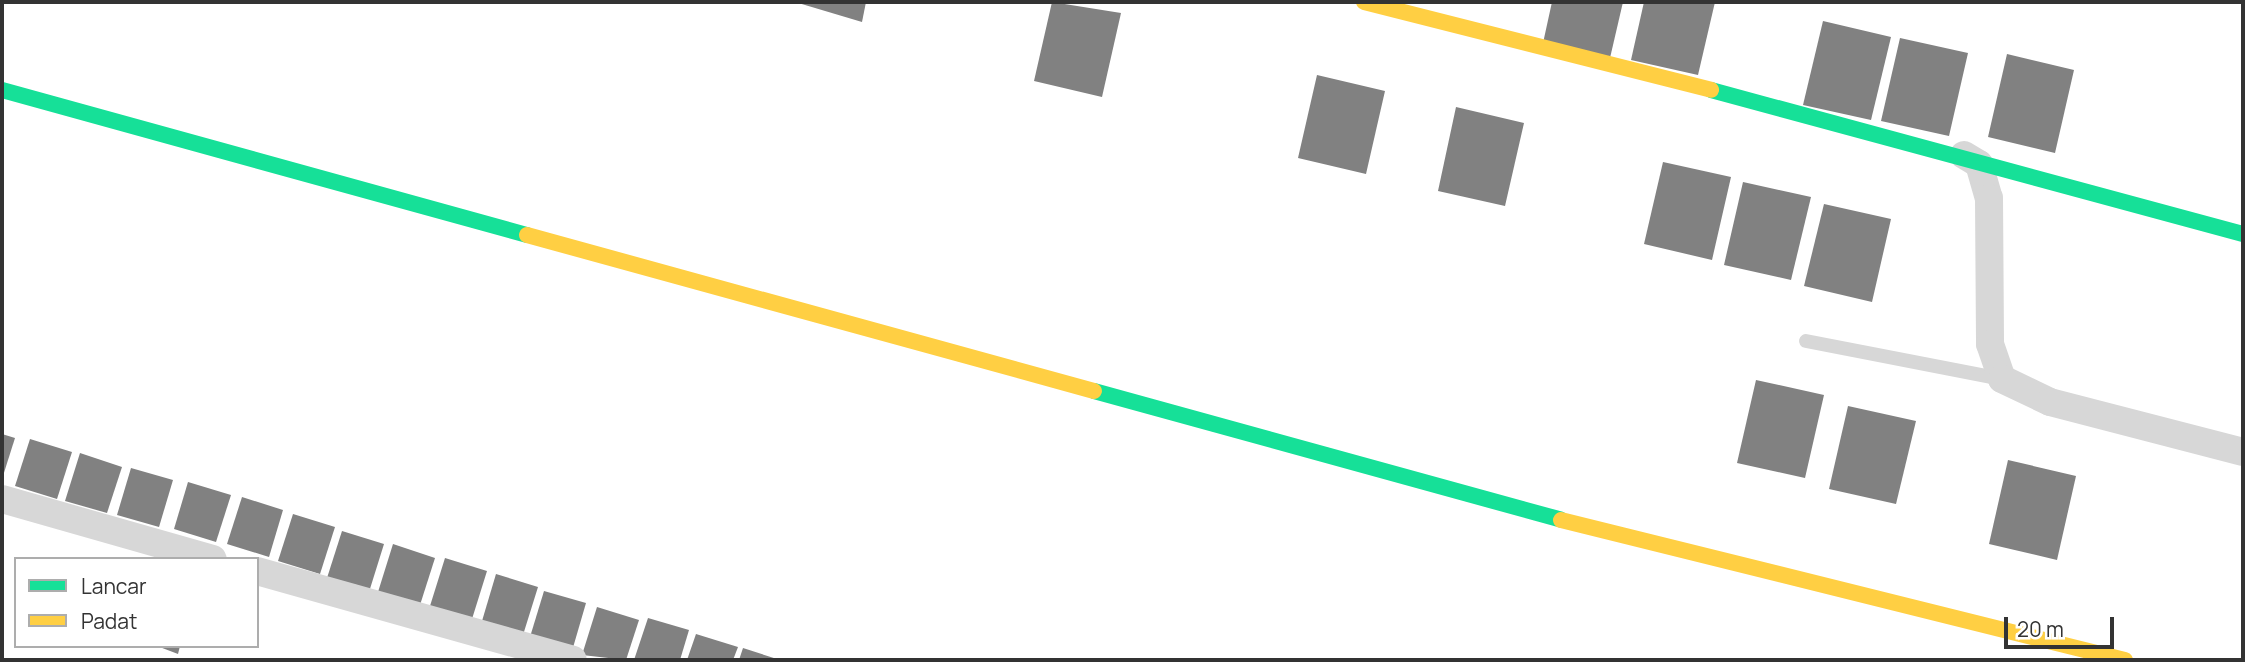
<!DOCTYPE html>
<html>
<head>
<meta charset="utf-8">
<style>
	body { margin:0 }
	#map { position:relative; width:2245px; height:662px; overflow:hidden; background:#fff; font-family:Manrope,sans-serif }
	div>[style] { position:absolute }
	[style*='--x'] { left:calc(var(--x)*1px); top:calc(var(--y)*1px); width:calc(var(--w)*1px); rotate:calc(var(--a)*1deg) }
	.building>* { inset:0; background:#818181 }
	.lane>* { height:14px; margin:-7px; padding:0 7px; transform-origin:7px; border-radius:7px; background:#d7d7d7 }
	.street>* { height:28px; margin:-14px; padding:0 14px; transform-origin:14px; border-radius:14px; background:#d7d7d7 }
	.fast>* { height:16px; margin:-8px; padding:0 8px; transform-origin:8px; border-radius:8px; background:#16e098 }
	.slow>* { height:16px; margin:-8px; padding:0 8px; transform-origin:8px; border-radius:8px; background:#ffcf43 }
	span { translate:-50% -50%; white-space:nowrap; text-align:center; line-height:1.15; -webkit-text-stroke:7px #fff; paint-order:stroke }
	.frame { position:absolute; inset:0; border:4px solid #333; pointer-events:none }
	.legend { position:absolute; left:14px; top:557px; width:245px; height:91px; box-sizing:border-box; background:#fff; border:2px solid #adadad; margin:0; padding:9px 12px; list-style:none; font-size:21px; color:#333 }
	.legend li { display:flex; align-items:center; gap:14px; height:35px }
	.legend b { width:35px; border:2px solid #adadad }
	.scale { position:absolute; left:2004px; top:617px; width:110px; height:32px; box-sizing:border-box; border:4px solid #333; border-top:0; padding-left:9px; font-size:21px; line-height:24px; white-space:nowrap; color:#333; -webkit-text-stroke:5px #fff; paint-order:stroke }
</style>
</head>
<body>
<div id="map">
	<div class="building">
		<div style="clip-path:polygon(795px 2px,866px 2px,862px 22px)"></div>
		<div style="clip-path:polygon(1052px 2px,1121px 13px,1102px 97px,1034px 81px)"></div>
		<div style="clip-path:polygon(1552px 2px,1623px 2px,1610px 58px,1543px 43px)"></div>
		<div style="clip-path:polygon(1644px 2px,1715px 2px,1698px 75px,1631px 60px)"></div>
		<div style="clip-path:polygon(1823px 21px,1891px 37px,1871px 120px,1803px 105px)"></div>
		<div style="clip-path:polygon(1900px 38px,1968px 53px,1949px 136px,1881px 121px)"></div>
		<div style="clip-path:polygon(2007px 54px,2074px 70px,2055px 153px,1988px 137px)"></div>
		<div style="clip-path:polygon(1317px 75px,1385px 91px,1366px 174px,1298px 158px)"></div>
		<div style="clip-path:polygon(1456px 107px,1524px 123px,1505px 206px,1438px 191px)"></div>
		<div style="clip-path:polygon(1663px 162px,1731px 177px,1712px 260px,1644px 244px)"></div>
		<div style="clip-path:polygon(1743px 182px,1811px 197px,1791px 280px,1724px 265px)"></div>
		<div style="clip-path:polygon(1824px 204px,1891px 219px,1872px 302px,1804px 286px)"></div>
		<div style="clip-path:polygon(1756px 380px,1824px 395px,1805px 478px,1737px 463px)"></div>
		<div style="clip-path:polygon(1848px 406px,1916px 421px,1896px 504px,1829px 489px)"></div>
		<div style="clip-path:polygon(2px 434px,15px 438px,2px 479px)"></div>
		<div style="clip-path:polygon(30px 439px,72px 452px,57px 499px,15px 486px)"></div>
		<div style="clip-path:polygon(80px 453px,122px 467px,107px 513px,65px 501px)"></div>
		<div style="clip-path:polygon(2008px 460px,2076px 476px,2057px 560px,1989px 544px)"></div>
		<div style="clip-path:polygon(131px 468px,173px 480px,159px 527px,117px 515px)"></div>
		<div style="clip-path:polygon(188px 482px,231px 495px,216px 542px,174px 529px)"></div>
		<div style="clip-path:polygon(242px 497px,283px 510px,269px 557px,227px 544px)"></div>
		<div style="clip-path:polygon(293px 514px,335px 527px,320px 574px,278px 561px)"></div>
		<div style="clip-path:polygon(342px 531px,384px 544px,369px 592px,327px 578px)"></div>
		<div style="clip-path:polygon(393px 544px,435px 558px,420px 605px,378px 592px)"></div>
		<div style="clip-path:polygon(445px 558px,487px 571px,472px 619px,430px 606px)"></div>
		<div style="clip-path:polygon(496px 574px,538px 587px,523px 635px,482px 621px)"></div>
		<div style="clip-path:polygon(544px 591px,586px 603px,572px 651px,530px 637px)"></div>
		<div style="clip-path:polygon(597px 607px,639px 620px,626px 660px,582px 655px)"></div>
		<div style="clip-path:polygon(648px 618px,689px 630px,680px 660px,634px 660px)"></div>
		<div style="clip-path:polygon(696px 634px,738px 647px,733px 660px,687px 660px)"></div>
		<div style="clip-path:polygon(157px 646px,180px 646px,178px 654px)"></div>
		<div style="clip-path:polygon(743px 648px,780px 660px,739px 660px)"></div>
	</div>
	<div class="lane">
		<div style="--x:1806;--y:341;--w:200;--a:11"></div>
	</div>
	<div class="street">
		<div style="--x:1964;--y:155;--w:17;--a:31"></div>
		<div style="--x:1979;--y:164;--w:35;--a:74"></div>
		<div style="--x:1989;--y:198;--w:146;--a:89.6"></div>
		<div style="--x:1990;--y:344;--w:37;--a:71"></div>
		<div style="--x:2002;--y:379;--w:53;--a:25.6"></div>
		<div style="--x:2050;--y:402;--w:199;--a:14.5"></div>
		<div style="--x:2;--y:499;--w:219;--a:15.9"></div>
		<div style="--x:257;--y:571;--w:328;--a:15.7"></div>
	</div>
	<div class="fast">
		<div style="--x:2;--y:90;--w:545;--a:15.44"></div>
		<div style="--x:1711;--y:90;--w:551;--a:15.15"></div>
		<div style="--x:1094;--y:391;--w:484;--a:15.4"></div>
	</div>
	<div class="slow">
		<div style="--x:1364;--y:2;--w:358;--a:14.2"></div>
		<div style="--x:527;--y:235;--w:588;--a:15.38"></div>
		<div style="--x:1561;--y:520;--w:581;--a:13.94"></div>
	</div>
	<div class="frame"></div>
	<ul class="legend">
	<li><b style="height:9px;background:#16e098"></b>Lancar</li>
	<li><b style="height:9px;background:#ffcf43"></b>Padat</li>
	</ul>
	<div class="scale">20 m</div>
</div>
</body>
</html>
